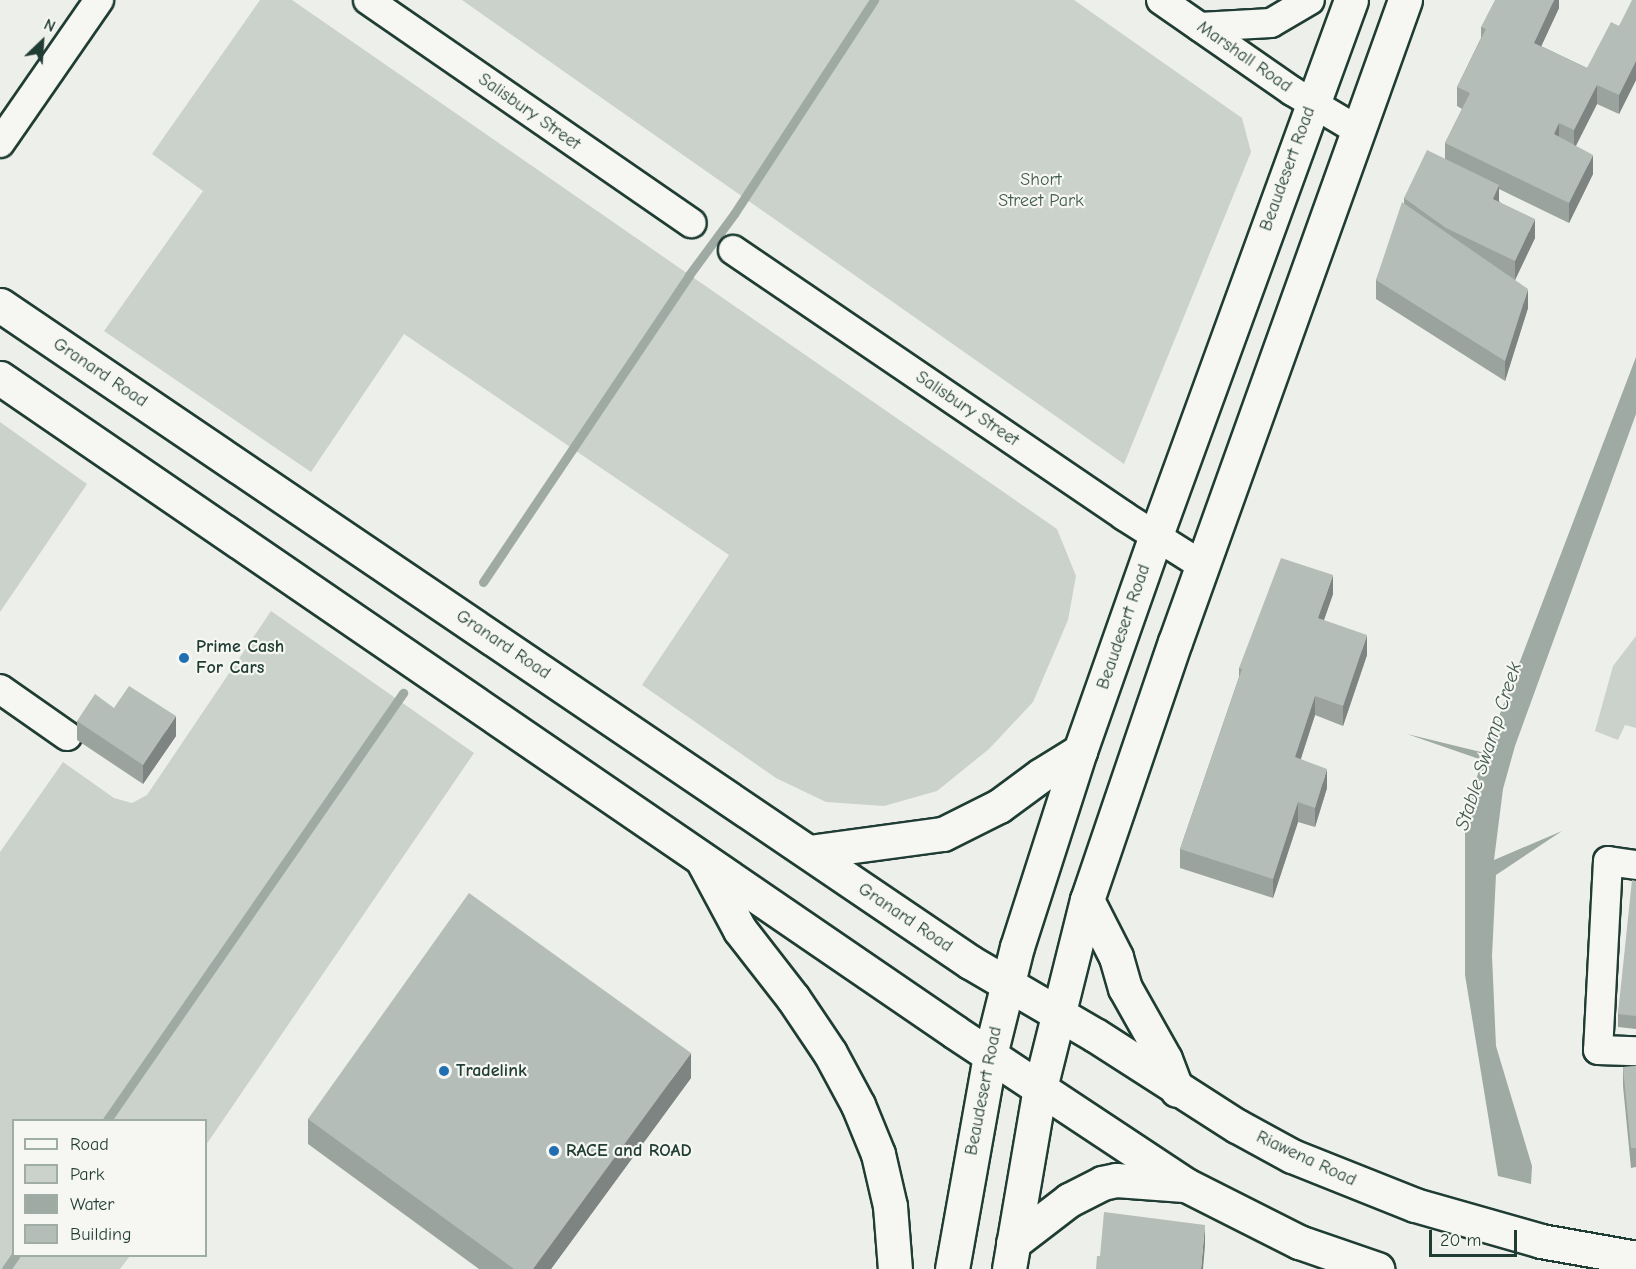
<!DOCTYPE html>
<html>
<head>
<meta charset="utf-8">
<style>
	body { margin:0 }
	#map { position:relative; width:1636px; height:1269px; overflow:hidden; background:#edefea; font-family:"Comic Neue",sans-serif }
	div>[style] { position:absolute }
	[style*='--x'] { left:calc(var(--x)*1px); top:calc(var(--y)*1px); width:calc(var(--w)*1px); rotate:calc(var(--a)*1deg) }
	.green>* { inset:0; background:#cbd2cc }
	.water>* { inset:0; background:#9faaa4 }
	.stream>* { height:9px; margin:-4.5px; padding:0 4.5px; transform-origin:4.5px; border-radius:4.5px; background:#9faaa4 }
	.roads { filter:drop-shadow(2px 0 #1f3d34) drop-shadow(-2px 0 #1f3d34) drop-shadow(0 2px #1f3d34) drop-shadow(0 -2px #1f3d34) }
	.minor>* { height:28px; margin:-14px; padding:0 14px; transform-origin:14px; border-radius:14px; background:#f6f6f2 }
	.highway>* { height:33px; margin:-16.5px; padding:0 16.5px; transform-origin:16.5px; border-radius:16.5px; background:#f6f6f2 }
	.wall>* { inset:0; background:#9ba39e }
	.shaded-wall>* { inset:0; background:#7e8481 }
	.building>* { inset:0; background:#b4bdb8 }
	.dots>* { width:16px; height:16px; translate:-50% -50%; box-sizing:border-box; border:3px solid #f6f6f2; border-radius:50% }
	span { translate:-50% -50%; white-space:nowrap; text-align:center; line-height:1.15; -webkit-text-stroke:4.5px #f6f6f2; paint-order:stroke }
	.street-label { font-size:18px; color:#1f3d34 }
	.park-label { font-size:18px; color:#415b52 }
	.poi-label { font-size:18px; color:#1f3d34; font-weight:700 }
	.left { translate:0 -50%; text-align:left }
	.water-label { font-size:20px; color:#3f5850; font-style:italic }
	.legend { position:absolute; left:12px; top:1119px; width:195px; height:138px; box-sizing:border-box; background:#f6f6f2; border:2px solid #a0aca6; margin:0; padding:8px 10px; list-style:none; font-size:18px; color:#1f3d34 }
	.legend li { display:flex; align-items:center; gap:12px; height:30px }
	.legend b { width:30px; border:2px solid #a0aca6 }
	.north { position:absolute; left:12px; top:12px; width:60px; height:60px; -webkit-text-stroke:4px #f6f6f2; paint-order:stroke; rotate:25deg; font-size:16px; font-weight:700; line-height:24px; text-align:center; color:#1f3d34 }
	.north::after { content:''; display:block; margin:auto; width:21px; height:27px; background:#1f3d34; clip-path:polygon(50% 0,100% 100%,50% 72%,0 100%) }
	.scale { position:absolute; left:1429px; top:1230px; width:88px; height:27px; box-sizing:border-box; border:3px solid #1f3d34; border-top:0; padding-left:8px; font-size:18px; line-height:21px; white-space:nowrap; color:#1f3d34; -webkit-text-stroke:4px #f6f6f2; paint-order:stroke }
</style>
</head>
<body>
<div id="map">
	<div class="green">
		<div style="clip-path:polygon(260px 0,292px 0,1057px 529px,1076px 576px,1068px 620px,1033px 702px,989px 749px,937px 791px,884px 806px,826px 802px,776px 778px,642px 685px,729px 555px,404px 334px,311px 472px,104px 331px,203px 191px,152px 154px)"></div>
		<div style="clip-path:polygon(462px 0,1074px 0,1242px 118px,1251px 152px,1124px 464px)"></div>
		<div style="clip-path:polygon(0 422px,87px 484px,0 612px)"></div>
		<div style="clip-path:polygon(271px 611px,474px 753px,206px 1145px,206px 1120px,14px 1120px,14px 1256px,130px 1256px,120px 1269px,0 1269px,0 852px,63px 762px,114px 798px,132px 803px,147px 795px)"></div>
		<div style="clip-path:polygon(1636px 636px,1636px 728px,1625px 725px,1618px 740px,1595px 731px,1613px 666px)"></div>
	</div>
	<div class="water">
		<div style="clip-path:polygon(1636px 357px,1636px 414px,1515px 746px,1503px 789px,1494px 860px,1562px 831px,1496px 875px,1492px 956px,1496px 1046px,1532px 1166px,1531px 1184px,1498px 1176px,1465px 975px,1465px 817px,1482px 760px,1407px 734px,1485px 753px)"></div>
	</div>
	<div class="stream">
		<div style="--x:483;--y:582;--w:370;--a:-56.1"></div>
		<div style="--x:689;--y:275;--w:76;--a:-53.6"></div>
		<div style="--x:734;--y:214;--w:256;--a:-56.8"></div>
		<div style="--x:107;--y:1120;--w:520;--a:-55.27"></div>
		<div style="--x:6;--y:1269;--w:16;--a:-55"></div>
	</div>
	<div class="roads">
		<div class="minor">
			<div style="--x:368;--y:0;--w:393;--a:34.6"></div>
			<div style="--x:1161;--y:0;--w:160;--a:34.8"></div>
			<div style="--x:1292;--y:91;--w:78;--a:30.8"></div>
			<div style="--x:1200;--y:27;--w:71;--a:-3.2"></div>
			<div style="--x:1271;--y:23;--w:45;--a:-30.5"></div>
			<div style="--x:0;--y:143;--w:174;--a:-55.3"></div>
			<div style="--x:733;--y:250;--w:473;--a:34.2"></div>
			<div style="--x:1124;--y:516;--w:93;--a:32.3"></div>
			<div style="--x:0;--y:689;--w:82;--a:35"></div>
			<div style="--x:1636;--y:865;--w:28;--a:-172"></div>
			<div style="--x:1608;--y:861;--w:189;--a:93"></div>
			<div style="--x:1598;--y:1050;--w:38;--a:2"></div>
		</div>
		<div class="highway">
			<div style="--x:0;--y:305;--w:1172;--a:34.11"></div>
			<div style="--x:970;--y:962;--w:145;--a:30.3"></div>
			<div style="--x:1095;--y:1035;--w:169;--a:32.7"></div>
			<div style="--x:1237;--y:1126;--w:63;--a:28.6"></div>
			<div style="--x:1292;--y:1156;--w:132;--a:21.7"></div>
			<div style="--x:1415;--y:1205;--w:131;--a:15.9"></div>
			<div style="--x:1541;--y:1241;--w:97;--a:10.1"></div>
			<div style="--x:0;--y:378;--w:1157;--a:34.4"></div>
			<div style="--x:955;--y:1032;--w:277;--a:33.5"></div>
			<div style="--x:1186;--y:1185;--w:127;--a:26.8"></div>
			<div style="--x:1299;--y:1242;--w:83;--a:19.1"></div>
			<div style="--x:809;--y:852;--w:135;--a:-7.7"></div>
			<div style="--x:943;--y:834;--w:63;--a:-26.6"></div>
			<div style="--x:999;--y:806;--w:52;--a:-36.4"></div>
			<div style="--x:1041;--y:775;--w:46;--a:-31.6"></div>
			<div style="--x:704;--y:863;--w:76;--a:61.8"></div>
			<div style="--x:740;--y:930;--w:86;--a:52.1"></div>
			<div style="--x:793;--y:998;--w:66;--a:56.1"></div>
			<div style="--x:830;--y:1053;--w:59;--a:61.7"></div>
			<div style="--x:858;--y:1105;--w:53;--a:67.8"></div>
			<div style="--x:878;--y:1154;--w:53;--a:77"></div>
			<div style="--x:890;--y:1206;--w:63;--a:85.5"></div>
			<div style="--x:1087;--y:900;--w:64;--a:63"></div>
			<div style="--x:1116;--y:957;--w:32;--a:74"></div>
			<div style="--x:1125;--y:988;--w:81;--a:60.6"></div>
			<div style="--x:1165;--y:1059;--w:33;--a:69"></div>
			<div style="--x:1013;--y:1243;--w:71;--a:-37.5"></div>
			<div style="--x:1069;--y:1200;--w:37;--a:-27"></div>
			<div style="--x:1102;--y:1183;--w:14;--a:-12"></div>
			<div style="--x:1116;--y:1180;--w:68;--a:4.2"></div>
			<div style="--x:952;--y:1269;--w:217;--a:-79.9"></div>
			<div style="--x:990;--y:1055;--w:111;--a:-76"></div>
			<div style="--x:1017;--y:947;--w:206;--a:-72.2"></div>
			<div style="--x:1080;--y:751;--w:229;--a:-70.6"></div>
			<div style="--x:1156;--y:535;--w:569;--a:-69.97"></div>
			<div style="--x:1009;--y:1269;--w:184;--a:-80.3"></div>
			<div style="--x:1040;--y:1088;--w:194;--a:-76"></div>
			<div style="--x:1087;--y:900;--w:273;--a:-71.2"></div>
			<div style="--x:1175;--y:642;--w:682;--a:-70.29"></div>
		</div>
	</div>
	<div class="wall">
		<div style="clip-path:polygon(1559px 0,1559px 8px,1541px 46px,1587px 68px,1619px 26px,1636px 0,1636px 80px,1619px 114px,1597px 104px,1576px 146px,1593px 174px,1569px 223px,1499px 189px,1499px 201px,1535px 238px,1515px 280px,1528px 308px,1505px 381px,1376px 299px,1376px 280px,1404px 204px,1404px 198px,1445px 159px,1445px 143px,1462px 109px,1457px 106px,1457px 87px,1481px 38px,1481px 27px)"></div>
		<div style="clip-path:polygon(1333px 594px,1324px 620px,1367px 655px,1343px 726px,1315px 715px,1301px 759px,1327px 788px,1315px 827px,1298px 822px,1273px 898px,1180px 868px,1180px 849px,1239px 677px,1239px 668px)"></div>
		<div style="clip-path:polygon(114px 708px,176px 736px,143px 784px,77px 740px,77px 721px)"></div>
		<div style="clip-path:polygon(1636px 881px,1636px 1029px,1618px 1027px,1618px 1014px)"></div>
		<div style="clip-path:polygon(1636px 1066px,1636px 1167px,1631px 1168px,1623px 1086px,1623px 1067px)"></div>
		<div style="clip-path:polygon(691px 1078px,551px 1269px,479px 1269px,308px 1144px,308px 1119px)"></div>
	</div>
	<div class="shaded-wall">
		<div style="clip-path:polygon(1554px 0,1559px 0,1559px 8px,1534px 62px,1534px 43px)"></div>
		<div style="clip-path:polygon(1636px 61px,1636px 80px,1619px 114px,1619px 95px)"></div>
		<div style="clip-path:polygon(1597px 85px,1597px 104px,1574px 149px,1574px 130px)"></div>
		<div style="clip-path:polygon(1559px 123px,1559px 142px,1554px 134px)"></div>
		<div style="clip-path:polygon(1593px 155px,1593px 174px,1569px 223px,1569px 203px)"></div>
		<div style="clip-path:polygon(1499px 185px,1499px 204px,1493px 199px)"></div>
		<div style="clip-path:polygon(1535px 219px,1535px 238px,1515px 280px,1515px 261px)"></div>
		<div style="clip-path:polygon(1528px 289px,1528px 308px,1505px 381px,1505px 361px)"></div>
		<div style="clip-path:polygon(1333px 575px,1333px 594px,1318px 637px,1318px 618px)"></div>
		<div style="clip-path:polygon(1367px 635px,1367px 655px,1343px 726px,1343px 706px)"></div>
		<div style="clip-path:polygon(1315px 696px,1315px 715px,1295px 776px,1295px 757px)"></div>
		<div style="clip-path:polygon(176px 716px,176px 736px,143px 784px,143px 765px)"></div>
		<div style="clip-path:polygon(1327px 769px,1327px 788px,1315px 827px,1315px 808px)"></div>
		<div style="clip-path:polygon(1298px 802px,1298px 822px,1273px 898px,1273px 879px)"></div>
		<div style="clip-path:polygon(691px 1053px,691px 1078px,551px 1269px,533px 1269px)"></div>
		<div style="clip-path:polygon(1205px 1225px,1205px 1245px,1203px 1269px,1201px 1269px)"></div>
	</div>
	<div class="building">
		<div style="clip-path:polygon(1495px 0,1554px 0,1534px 43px,1587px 68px,1611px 22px,1619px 26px,1632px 0,1636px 0,1636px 61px,1619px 95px,1597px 85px,1574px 130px,1559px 123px,1554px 134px,1593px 155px,1569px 203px,1445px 143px,1470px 93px,1457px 87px,1486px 29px,1481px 27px)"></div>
		<div style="clip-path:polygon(1427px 150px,1499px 185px,1493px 199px,1535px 219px,1515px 261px,1446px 228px,1404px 198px)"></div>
		<div style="clip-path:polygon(1402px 202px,1528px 289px,1505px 361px,1376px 280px)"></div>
		<div style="clip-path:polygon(1281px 558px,1333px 575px,1318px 618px,1367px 635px,1343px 706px,1315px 696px,1295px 757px,1327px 769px,1315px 808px,1298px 802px,1273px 879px,1180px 849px,1242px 669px,1239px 668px)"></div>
		<div style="clip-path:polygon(129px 686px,176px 716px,143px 765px,77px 721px,95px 694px,114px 708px)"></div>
		<div style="clip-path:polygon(1632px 880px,1636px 881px,1636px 1016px,1618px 1014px)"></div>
		<div style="clip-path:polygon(469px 893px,691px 1053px,533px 1269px,514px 1269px,308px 1119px)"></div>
		<div style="clip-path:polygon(1636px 1066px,1636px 1148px,1631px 1148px,1623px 1067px)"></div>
		<div style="clip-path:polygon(1104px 1212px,1205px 1225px,1201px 1269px,1096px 1269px,1097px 1256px,1100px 1256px)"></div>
	</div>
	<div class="dots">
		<div style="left:184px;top:658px;background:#1f6fb2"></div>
		<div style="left:444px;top:1071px;background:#1f6fb2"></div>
		<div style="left:554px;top:1151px;background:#1f6fb2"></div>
	</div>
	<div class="street-label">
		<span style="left:1244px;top:57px;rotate:35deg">Marshall Road</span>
		<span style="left:529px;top:112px;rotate:35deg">Salisbury Street</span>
		<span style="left:1288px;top:169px;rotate:-70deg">Beaudesert Road</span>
		<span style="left:100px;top:373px;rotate:34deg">Granard Road</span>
		<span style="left:967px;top:409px;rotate:34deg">Salisbury Street</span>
		<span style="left:1124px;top:627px;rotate:-71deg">Beaudesert Road</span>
		<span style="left:503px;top:645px;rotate:34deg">Granard Road</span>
		<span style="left:905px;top:918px;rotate:34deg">Granard Road</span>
		<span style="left:984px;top:1091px;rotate:-79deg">Beaudesert Road</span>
		<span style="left:1306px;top:1159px;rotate:25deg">Riawena Road</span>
	</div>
	<div class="park-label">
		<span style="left:1041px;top:191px">Short<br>Street Park</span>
	</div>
	<div class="poi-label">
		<span class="left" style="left:196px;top:658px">Prime Cash<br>For Cars</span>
		<span class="left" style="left:456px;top:1071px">Tradelink</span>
		<span class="left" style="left:566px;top:1151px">RACE and ROAD</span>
	</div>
	<div class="water-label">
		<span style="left:1488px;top:746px;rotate:-72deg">Stable Swamp Creek</span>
	</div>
	<ul class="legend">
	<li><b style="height:8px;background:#f6f6f2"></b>Road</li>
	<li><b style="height:16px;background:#cbd2cc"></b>Park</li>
	<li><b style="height:16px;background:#9faaa4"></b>Water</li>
	<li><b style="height:16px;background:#b4bdb8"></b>Building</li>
	</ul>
	<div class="north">N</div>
	<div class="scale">20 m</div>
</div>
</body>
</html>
